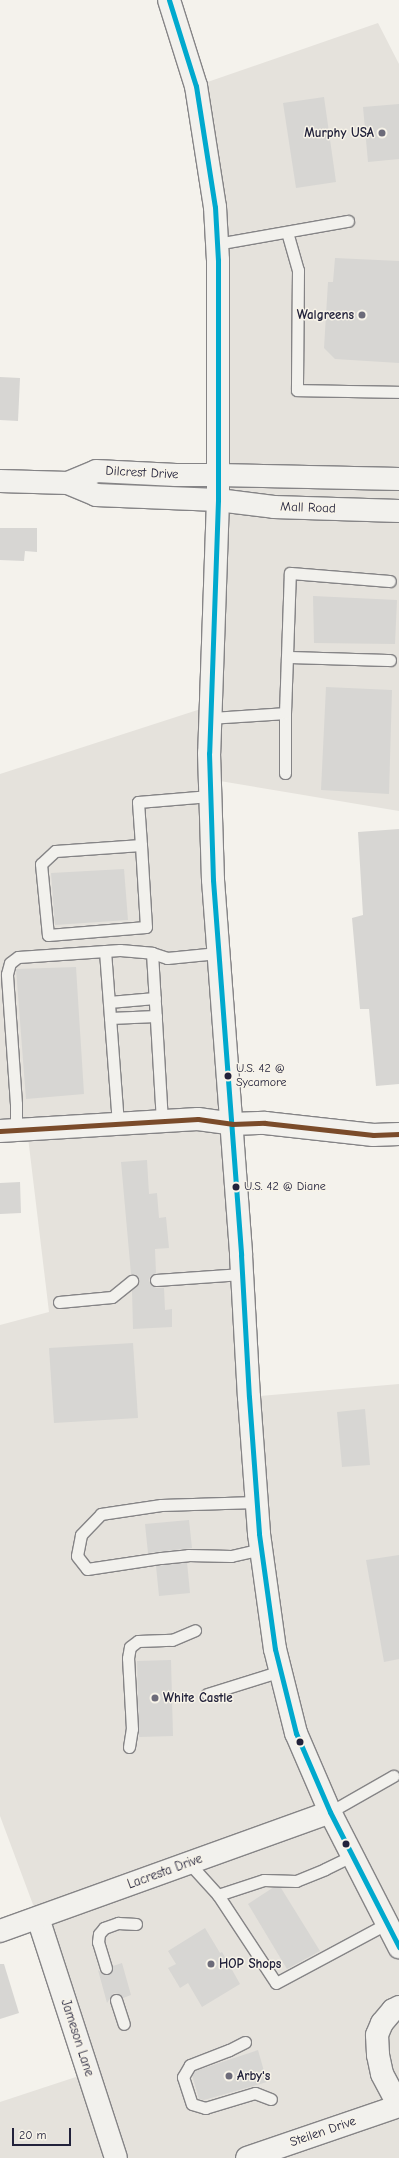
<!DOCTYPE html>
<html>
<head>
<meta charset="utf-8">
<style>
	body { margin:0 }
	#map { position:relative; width:399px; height:2158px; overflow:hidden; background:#f4f2ec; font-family:"Comic Neue",sans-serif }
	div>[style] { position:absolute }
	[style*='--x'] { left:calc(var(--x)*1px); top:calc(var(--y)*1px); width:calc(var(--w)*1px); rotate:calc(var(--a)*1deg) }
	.built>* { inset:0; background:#e5e2dc }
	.building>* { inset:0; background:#d7d6d3 }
	.roads { filter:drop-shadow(1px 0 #858486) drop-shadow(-1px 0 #858486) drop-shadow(0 1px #858486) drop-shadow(0 -1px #858486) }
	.lane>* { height:11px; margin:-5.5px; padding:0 5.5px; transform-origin:5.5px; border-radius:5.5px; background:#f2f1ed }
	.street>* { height:22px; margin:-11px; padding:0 11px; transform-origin:11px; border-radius:11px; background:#f2f1ed }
	.secondary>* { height:22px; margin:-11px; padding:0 11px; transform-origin:11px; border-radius:11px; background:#f2f1ed }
	.primary>* { height:22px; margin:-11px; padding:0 11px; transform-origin:11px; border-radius:11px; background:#f2f1ed }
	.bus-1>* { height:5px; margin:-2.5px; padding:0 2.5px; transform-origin:2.5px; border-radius:2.5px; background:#00a9ce }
	.bus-2>* { height:5px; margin:-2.5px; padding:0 2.5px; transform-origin:2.5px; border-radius:2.5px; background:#7a4b2a }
	.dots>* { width:11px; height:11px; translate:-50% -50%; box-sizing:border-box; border:2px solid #f7f3e8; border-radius:50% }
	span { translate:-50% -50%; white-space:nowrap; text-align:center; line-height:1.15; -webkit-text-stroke:3px #f7f3e8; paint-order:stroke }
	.bus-label { font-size:12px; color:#22223b }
	.left { translate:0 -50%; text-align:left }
	.poi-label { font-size:13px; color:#22223b; font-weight:700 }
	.right { translate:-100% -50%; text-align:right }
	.street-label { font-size:13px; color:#22223b }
	.scale { position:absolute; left:12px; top:2128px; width:59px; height:18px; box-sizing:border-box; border:2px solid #22223b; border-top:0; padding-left:5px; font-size:12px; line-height:14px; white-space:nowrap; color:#22223b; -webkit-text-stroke:3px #f7f3e8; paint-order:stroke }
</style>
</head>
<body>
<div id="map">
	<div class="built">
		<div style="clip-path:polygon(378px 23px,399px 64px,399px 811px,214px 780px,249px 1397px,399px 1384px,399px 2158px,0 2158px,0 2102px,88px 2073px,38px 1918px,0 1816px,0 1325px,49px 1312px,27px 1129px,0 1131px,0 774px,210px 706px,219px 342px,196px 86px)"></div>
	</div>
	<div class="building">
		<div style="clip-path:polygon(324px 97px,336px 182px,296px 188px,283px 103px)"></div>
		<div style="clip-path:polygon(399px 104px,399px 159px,368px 162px,363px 107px)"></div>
		<div style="clip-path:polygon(335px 258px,399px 261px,399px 363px,335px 359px,324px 348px,328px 282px,333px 282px)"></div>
		<div style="clip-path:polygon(0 377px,20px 378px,18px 421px,0 420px)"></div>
		<div style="clip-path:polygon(0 528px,37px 528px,37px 552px,25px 551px,24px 561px,0 560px)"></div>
		<div style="clip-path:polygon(313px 596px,397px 600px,395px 644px,314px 643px)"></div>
		<div style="clip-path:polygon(326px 687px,392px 690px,389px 794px,321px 790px)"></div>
		<div style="clip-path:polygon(399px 829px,399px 1084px,376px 1086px,369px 1009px,360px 1009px,352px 918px,363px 915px,358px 832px)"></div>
		<div style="clip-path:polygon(124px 869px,128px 920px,55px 925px,51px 873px)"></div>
		<div style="clip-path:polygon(76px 967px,84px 1094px,26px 1099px,16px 969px)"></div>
		<div style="clip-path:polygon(147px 1160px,149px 1194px,157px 1193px,159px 1218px,166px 1217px,169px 1248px,155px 1249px,156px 1273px,150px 1277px,149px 1281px,156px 1288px,164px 1288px,165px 1310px,172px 1309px,172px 1327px,133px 1329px,132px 1290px,138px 1284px,139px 1280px,137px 1276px,131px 1274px,121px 1162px)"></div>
		<div style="clip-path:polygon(20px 1182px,21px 1213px,0 1214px,0 1183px)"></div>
		<div style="clip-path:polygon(133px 1343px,138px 1418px,54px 1423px,49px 1348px)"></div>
		<div style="clip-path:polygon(365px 1409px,370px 1465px,342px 1467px,337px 1412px)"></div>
		<div style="clip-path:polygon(189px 1520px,192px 1548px,148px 1553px,145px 1524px)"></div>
		<div style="clip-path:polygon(399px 1555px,399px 1659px,384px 1662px,366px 1560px)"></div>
		<div style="clip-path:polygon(187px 1562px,190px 1593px,159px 1596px,156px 1566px)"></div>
		<div style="clip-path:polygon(171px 1660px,173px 1736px,139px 1737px,137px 1661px)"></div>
		<div style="clip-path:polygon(274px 1887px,281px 1888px,320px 1951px,287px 1969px,248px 1904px)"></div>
		<div style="clip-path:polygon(205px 1928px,220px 1953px,222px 1952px,240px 1984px,202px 2007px,188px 1983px,180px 1988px,168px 1968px,176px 1964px,168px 1951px)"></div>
		<div style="clip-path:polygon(122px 1963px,131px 1995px,123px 1998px,120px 1995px,114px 1993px,107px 2003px,98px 1970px,104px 1975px,108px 1975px,113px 1970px,113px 1966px)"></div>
		<div style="clip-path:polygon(0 1964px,4px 1964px,19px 2013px,0 2019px)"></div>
		<div style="clip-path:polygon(258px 2050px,267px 2082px,204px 2100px,199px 2099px,192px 2075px,195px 2071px)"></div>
	</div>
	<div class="roads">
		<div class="lane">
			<div style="--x:287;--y:232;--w:40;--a:74"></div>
			<div style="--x:298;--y:270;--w:120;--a:90.5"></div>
			<div style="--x:297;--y:390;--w:102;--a:1.1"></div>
			<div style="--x:217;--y:244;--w:133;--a:-10"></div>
			<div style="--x:287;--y:657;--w:103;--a:1.7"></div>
			<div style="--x:285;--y:713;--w:60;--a:90"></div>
			<div style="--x:210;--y:718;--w:75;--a:-3.8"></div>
			<div style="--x:285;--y:713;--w:140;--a:-88"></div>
			<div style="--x:290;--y:573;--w:100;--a:4.6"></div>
			<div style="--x:141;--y:845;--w:86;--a:176"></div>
			<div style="--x:55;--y:851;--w:19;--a:137"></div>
			<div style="--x:41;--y:864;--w:71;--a:84.4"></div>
			<div style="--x:48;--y:935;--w:98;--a:-4.7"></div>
			<div style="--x:146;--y:927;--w:82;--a:-93.5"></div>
			<div style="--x:141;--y:845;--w:43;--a:-94"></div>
			<div style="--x:138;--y:802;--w:72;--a:-4.8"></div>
			<div style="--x:105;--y:951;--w:172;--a:85.7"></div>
			<div style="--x:152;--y:953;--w:168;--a:86.6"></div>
			<div style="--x:109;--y:1002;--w:46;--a:-5"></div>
			<div style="--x:110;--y:1018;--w:46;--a:-2.5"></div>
			<div style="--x:16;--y:1130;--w:26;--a:-90"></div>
			<div style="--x:16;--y:1104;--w:130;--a:-94"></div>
			<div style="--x:7;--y:974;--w:11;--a:-75"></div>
			<div style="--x:10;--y:963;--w:10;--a:-37"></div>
			<div style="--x:18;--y:957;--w:102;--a:-3.9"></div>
			<div style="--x:120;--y:950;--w:32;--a:5"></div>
			<div style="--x:152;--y:953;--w:16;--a:18"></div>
			<div style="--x:167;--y:958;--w:51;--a:-5.6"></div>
			<div style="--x:156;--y:1280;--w:86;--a:-4"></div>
			<div style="--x:59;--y:1302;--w:53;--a:-5.4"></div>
			<div style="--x:112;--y:1297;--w:26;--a:-39"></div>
			<div style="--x:256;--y:1502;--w:95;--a:178.2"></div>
			<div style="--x:161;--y:1505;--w:61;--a:171.5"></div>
			<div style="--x:101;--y:1514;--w:29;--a:134"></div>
			<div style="--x:81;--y:1535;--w:21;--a:101"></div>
			<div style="--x:77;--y:1556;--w:16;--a:52"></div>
			<div style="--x:87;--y:1569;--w:75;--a:-8.5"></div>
			<div style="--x:161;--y:1558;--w:27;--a:-6"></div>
			<div style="--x:188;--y:1555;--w:43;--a:1.3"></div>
			<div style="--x:231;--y:1556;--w:31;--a:-13"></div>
			<div style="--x:207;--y:1694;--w:77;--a:-17.3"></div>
			<div style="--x:129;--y:1747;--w:18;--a:-81"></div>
			<div style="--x:132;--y:1729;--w:71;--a:-93.2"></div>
			<div style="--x:128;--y:1658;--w:11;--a:-80"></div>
			<div style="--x:130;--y:1647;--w:10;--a:-37"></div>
			<div style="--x:138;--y:1641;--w:34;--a:-2"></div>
			<div style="--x:172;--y:1640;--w:25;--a:-23"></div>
			<div style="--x:330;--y:1812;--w:73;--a:-29.7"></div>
			<div style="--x:189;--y:1863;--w:43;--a:47.8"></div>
			<div style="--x:218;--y:1895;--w:105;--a:56.6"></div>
			<div style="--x:276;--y:1983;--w:125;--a:-28.2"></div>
			<div style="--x:218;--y:1895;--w:48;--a:-18.1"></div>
			<div style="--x:264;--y:1880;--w:32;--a:2"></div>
			<div style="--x:296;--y:1881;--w:31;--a:-22"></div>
			<div style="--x:325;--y:1869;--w:30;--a:-26"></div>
			<div style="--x:106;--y:1968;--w:27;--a:-107"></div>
			<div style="--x:98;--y:1942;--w:8;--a:-83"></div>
			<div style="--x:99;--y:1934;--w:8;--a:-50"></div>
			<div style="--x:104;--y:1928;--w:15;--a:-20"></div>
			<div style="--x:118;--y:1923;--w:18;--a:3"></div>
			<div style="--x:116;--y:2000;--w:25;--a:72"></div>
			<div style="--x:245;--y:2042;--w:18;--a:153"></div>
			<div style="--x:229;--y:2050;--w:42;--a:159"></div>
			<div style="--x:190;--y:2065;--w:14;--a:120"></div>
			<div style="--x:183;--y:2077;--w:28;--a:72"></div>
			<div style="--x:192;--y:2104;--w:14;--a:17"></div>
			<div style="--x:205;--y:2108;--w:52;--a:-16.7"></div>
			<div style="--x:255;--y:2093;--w:17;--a:21"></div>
		</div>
		<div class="street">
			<div style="--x:0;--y:481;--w:68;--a:1.7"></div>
			<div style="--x:68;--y:483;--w:30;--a:23"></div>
			<div style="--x:96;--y:495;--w:122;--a:2.3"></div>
			<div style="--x:68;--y:483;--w:30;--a:-23"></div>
			<div style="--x:96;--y:471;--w:80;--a:2.9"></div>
			<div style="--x:176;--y:475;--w:42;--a:0"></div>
			<div style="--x:0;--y:1131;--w:198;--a:-3.5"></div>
			<div style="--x:198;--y:1119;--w:34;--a:8"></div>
			<div style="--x:232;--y:1124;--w:33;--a:-2"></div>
			<div style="--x:265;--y:1123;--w:109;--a:6.3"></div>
			<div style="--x:373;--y:1135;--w:26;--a:-2"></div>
			<div style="--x:38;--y:1918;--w:252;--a:72"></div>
			<div style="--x:0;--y:1931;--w:351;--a:-19.8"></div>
			<div style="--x:399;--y:2007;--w:7;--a:153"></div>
			<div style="--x:393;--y:2010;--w:17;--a:130"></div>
			<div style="--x:382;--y:2023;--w:13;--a:113"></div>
			<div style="--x:377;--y:2035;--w:20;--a:87"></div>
			<div style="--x:378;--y:2055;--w:19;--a:78"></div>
			<div style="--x:382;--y:2074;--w:36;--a:62"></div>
			<div style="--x:247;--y:2158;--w:161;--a:-18.9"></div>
		</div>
		<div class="secondary">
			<div style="--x:218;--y:475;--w:181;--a:1.3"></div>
			<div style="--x:218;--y:500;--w:56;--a:7.1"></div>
			<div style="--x:274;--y:507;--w:125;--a:1.8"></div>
		</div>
		<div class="primary">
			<div style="--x:169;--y:0;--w:90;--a:72.6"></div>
			<div style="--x:196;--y:86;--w:122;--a:81.1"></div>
			<div style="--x:215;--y:207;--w:53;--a:86.8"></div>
			<div style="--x:218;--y:260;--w:240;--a:90"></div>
			<div style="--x:218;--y:500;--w:253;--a:92"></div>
			<div style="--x:209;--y:753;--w:127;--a:88.2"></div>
			<div style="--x:213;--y:880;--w:376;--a:85.7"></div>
			<div style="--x:241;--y:1255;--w:142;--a:86.8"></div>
			<div style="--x:249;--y:1397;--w:137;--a:85.8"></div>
			<div style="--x:259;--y:1534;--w:116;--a:82.1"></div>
			<div style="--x:275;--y:1649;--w:87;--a:76"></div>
			<div style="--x:296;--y:1733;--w:86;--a:66.7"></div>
			<div style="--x:330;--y:1812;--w:152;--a:62.9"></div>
		</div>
	</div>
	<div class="bus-1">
		<div style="--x:169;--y:0;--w:90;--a:72.6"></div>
		<div style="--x:196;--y:86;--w:122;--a:81.1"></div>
		<div style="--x:215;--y:207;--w:53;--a:86.8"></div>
		<div style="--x:218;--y:260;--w:240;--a:90"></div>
		<div style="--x:218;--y:500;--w:253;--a:92"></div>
		<div style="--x:209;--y:753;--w:127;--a:88.2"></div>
		<div style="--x:213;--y:880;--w:376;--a:85.7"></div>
		<div style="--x:241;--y:1255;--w:142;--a:86.8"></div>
		<div style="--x:249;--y:1397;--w:137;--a:85.8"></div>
		<div style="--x:259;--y:1534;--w:116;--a:82.1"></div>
		<div style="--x:275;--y:1649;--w:87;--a:76"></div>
		<div style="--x:296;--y:1733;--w:86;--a:66.7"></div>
		<div style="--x:330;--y:1812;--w:152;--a:62.9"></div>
	</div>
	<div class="bus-2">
		<div style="--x:0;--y:1131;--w:198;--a:-3.5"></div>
		<div style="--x:198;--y:1119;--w:34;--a:8"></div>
		<div style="--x:232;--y:1124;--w:33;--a:-2"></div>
		<div style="--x:265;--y:1123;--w:109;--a:6.3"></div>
		<div style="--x:373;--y:1135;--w:26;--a:-2"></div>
	</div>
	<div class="dots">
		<div style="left:382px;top:133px;background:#6c6b79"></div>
		<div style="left:362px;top:315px;background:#6c6b79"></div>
		<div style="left:228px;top:1076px;background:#22223b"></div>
		<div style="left:236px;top:1187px;background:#22223b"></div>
		<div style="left:155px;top:1698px;background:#6c6b79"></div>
		<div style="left:300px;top:1742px;background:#22223b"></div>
		<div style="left:346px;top:1844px;background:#22223b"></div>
		<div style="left:211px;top:1964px;background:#6c6b79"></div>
		<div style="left:229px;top:2076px;background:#6c6b79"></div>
	</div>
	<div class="bus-label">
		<span class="left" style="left:236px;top:1076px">U.S. 42 @<br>Sycamore</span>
		<span class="left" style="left:244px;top:1187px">U.S. 42 @ Diane</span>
	</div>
	<div class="poi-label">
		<span class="right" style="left:374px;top:133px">Murphy USA</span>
		<span class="right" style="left:354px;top:315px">Walgreens</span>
		<span class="left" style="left:163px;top:1698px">White Castle</span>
		<span class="left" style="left:219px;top:1964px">HOP Shops</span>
		<span class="left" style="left:237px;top:2076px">Arby's</span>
	</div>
	<div class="street-label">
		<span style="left:142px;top:473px;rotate:3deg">Dilcrest Drive</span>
		<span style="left:308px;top:508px;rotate:2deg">Mall Road</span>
		<span style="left:165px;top:1872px;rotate:-20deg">Lacresta Drive</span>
		<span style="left:77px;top:2038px;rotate:72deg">Jameson Lane</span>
		<span style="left:323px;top:2132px;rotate:-19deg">Steilen Drive</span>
	</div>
	<div class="scale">20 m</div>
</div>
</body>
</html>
